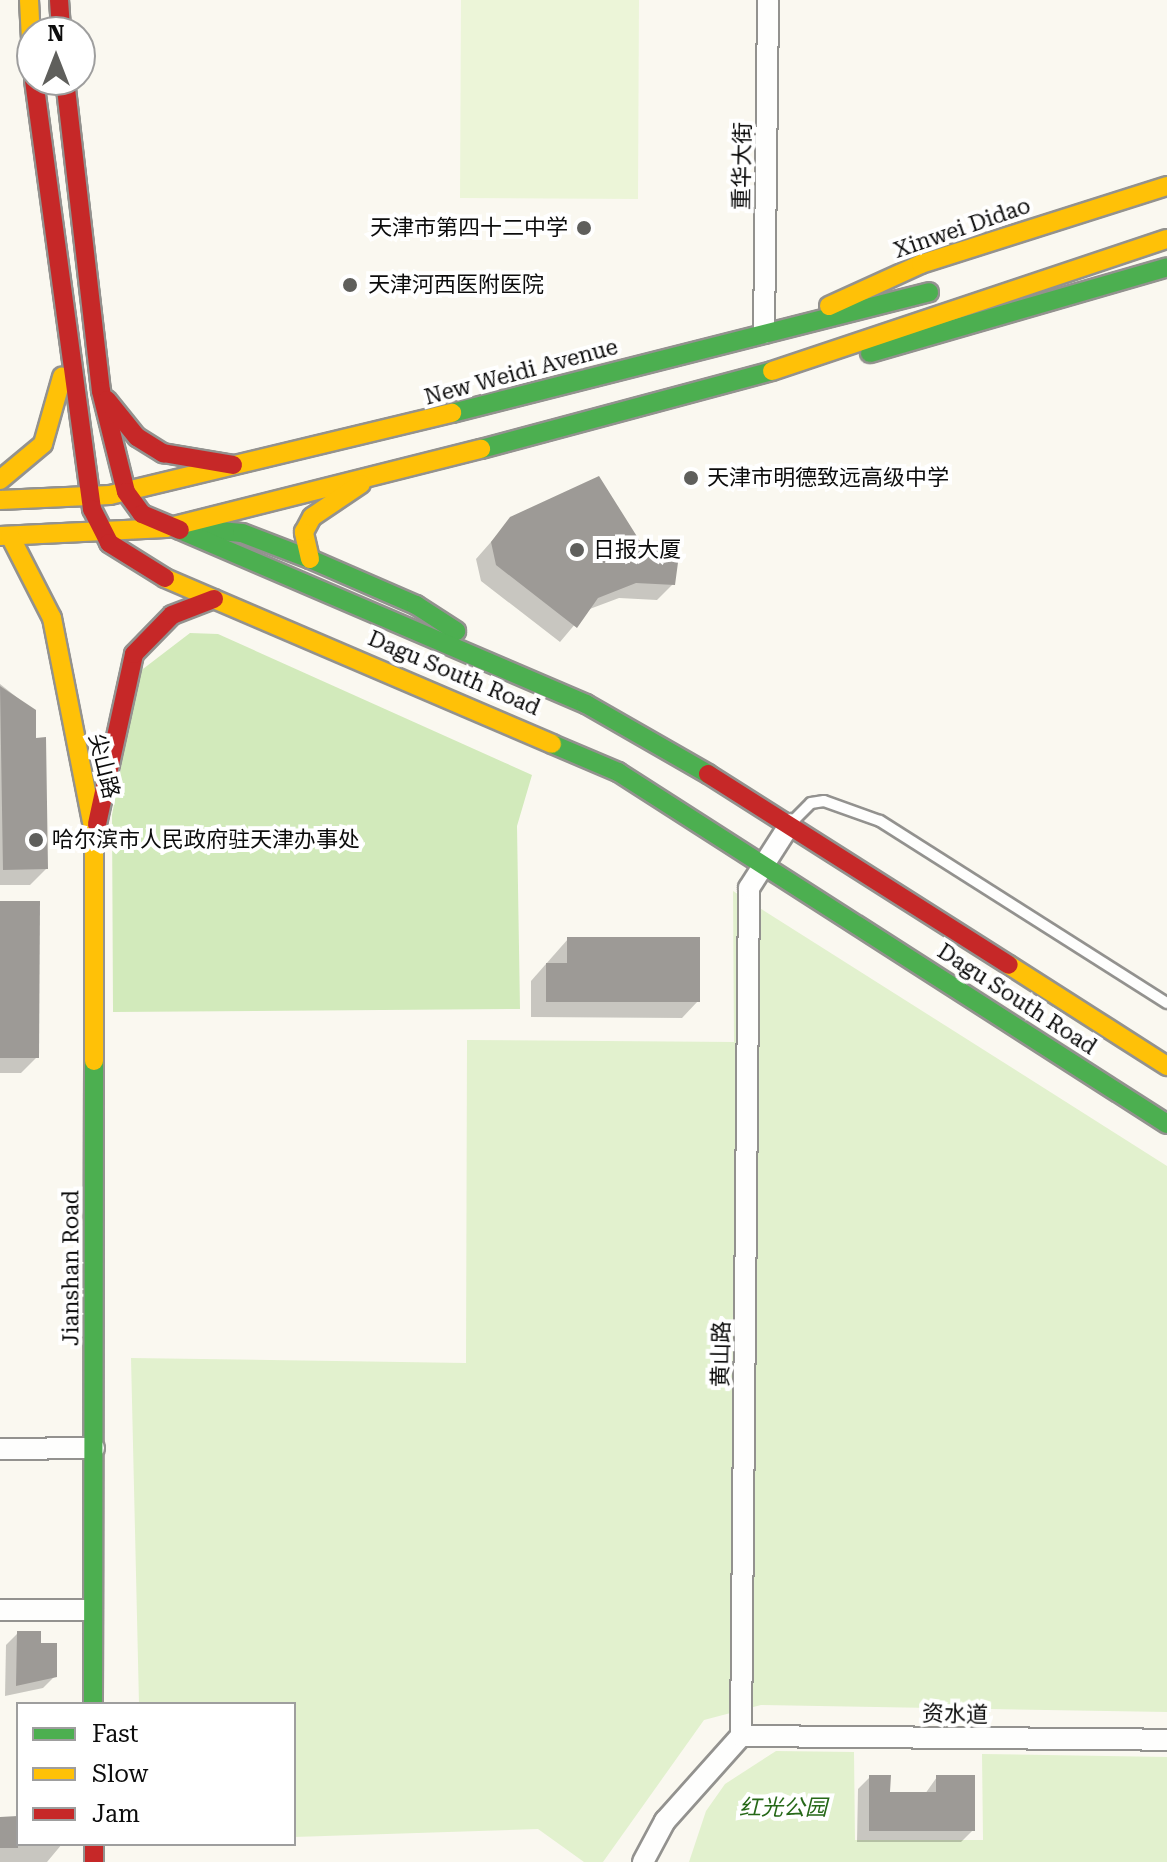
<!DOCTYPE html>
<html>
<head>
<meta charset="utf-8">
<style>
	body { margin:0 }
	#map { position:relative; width:1167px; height:1862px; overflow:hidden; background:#faf8f0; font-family:"Roboto Serif","Noto Sans SC",serif }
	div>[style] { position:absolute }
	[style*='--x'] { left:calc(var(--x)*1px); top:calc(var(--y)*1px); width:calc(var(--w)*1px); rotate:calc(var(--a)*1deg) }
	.green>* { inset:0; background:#e2f1ce }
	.forest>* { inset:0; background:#d2eabb }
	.pitch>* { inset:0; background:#ecf5d8 }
	.shadow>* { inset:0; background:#0003 }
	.building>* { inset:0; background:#9d9a96 }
	.roads { filter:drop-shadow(2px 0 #93928f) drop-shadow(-2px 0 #93928f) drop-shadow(0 2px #93928f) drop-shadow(0 -2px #93928f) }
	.lane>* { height:10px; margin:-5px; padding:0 5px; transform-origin:5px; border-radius:5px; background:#fefefd }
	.street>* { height:20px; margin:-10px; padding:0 10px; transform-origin:10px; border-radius:10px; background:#fefefd }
	.fast>* { height:18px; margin:-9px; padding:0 9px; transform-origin:9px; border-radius:9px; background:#4caf50 }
	.slow>* { height:18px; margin:-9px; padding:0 9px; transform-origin:9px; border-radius:9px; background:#ffc107 }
	.jam>* { height:18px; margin:-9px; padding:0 9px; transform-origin:9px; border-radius:9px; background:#c62828 }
	.dots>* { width:22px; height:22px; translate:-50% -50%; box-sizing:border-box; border:4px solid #fff; border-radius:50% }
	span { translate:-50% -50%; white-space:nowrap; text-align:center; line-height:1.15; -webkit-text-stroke:8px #fff; paint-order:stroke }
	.street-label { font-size:22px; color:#0c0c0c }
	.poi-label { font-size:22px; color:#0c0c0c }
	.right { translate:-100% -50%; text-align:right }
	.left { translate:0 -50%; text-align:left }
	.park-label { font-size:22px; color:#266818; font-style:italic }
	.legend { position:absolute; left:16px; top:1702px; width:280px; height:144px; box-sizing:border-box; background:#fff; border:2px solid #9e9e9e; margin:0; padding:10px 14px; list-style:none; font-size:24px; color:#0c0c0c }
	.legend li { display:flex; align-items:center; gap:16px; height:40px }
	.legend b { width:40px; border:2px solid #9e9e9e }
	.north { position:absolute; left:16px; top:16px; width:80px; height:80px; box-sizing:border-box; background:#fff; border:2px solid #9e9e9e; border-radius:50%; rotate:0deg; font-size:22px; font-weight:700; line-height:32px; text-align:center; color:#0c0c0c }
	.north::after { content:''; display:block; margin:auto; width:28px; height:36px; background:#5f5f5c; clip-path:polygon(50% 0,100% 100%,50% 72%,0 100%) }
</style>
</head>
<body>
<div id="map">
	<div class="green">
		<div style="clip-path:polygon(733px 891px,1167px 1166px,1167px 1712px,761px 1705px,704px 1720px,603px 1862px,584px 1862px,538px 1829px,294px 1837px,294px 1704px,139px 1704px,131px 1358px,466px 1363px,467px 1040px,734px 1042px)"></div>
		<div style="clip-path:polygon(776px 1751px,854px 1752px,855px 1840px,983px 1840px,982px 1754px,1167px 1757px,1167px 1862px,689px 1862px,706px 1811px,725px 1784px)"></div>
	</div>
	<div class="forest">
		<div style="clip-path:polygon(190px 633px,218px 634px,532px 775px,517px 826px,520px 1009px,113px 1012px,112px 815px,139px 672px)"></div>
	</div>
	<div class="pitch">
		<div style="clip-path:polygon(461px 0,639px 0,638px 199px,460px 198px)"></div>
	</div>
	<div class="shadow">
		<div style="clip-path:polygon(511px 519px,673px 584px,657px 600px,619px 598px,587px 610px,560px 642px,481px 581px,476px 559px)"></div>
		<div style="clip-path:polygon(0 684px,34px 711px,46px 869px,30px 885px,0 885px)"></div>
		<div style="clip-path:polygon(0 903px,37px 1057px,21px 1073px,0 1073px)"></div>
		<div style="clip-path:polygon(568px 939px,698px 1001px,682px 1018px,531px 1017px,531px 981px)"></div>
		<div style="clip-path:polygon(18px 1633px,39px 1645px,55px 1676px,43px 1688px,5px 1696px,6px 1645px)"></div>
		<div style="clip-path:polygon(18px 1740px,18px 1844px,62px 1844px,47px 1862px,0 1862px,0 1818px,17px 1818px)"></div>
		<div style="clip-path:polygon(870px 1777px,888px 1794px,925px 1794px,937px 1777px,973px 1830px,961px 1842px,857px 1842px,858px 1789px)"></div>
	</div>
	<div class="building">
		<div style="clip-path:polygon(599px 476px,643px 546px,679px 555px,675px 585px,636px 583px,598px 598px,577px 628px,496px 565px,491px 542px,510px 517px)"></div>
		<div style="clip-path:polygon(0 686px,36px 710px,36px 738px,46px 737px,48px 869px,3px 870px)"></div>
		<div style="clip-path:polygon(0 901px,40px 901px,39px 1058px,0 1058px)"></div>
		<div style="clip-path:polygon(567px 937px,700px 937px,700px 1002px,546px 1002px,546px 963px,567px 963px)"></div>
		<div style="clip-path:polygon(17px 1631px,41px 1631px,41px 1643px,57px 1643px,57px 1677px,16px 1686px)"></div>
		<div style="clip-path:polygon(869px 1775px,891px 1775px,890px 1792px,936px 1792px,936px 1775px,975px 1775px,975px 1831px,869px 1831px)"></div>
		<div style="clip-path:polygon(18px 1816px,18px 1848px,0 1848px,0 1817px)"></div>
	</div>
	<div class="roads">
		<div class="lane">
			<div style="--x:793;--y:821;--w:25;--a:-45"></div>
			<div style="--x:811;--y:803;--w:13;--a:-9"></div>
			<div style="--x:824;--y:801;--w:59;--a:19.7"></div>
			<div style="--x:880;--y:821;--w:340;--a:32.4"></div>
		</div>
		<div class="street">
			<div style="--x:764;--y:333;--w:333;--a:-89.3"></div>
			<div style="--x:0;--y:1449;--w:94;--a:-0.6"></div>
			<div style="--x:0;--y:1610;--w:92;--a:0"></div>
			<div style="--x:741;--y:1736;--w:426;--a:0.5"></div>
			<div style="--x:643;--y:1862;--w:47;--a:-61.8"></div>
			<div style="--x:665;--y:1821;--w:114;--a:-48.2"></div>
			<div style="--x:741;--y:1736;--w:848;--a:-89.46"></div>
			<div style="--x:749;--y:888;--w:76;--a:-57.4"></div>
		</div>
		<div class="fast">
			<div style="--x:870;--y:353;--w:309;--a:-16.1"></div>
			<div style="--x:452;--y:413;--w:492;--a:-14.2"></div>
			<div style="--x:481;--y:449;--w:301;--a:-15"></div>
			<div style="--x:189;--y:528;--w:53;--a:5.4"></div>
			<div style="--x:242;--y:533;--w:73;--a:20.9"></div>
			<div style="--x:310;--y:559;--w:116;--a:23.5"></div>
			<div style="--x:416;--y:605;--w:48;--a:33"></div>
			<div style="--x:180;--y:530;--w:442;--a:23.2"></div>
			<div style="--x:586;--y:704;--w:141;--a:29.8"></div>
			<div style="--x:552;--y:744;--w:72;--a:23"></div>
			<div style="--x:618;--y:772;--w:652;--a:32.67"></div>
			<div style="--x:93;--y:1704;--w:643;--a:-89.91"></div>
		</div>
		<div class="slow">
			<div style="--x:29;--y:0;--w:60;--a:87.1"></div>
			<div style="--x:829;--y:306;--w:101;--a:-24.5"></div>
			<div style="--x:921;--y:264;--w:258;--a:-17.6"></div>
			<div style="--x:772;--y:371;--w:416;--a:-18.5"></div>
			<div style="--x:0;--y:480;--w:56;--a:-39.9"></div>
			<div style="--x:43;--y:444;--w:70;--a:-74.2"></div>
			<div style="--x:0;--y:500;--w:110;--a:-2.6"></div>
			<div style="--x:110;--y:495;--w:352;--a:-13.5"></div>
			<div style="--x:0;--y:536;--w:166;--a:-2.8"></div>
			<div style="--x:166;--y:528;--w:325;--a:-14.1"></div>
			<div style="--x:10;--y:536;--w:92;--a:62.9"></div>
			<div style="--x:52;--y:618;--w:219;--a:78.9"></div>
			<div style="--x:94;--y:833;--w:228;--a:90"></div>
			<div style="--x:310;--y:559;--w:28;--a:-103"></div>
			<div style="--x:304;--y:532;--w:17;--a:-62"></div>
			<div style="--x:312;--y:517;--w:59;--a:-34"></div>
			<div style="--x:165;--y:578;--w:421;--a:23.2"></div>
			<div style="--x:1009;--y:965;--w:188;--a:32.6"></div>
		</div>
		<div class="jam">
			<div style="--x:59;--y:0;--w:32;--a:86"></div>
			<div style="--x:34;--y:80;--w:433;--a:82.3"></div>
			<div style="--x:92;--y:509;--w:38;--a:63"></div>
			<div style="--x:109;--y:543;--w:66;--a:32"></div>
			<div style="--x:65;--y:80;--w:313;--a:83.4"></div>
			<div style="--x:101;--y:391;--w:104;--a:76.1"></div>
			<div style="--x:126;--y:492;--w:27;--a:54"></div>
			<div style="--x:142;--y:514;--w:41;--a:22.8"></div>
			<div style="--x:107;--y:400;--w:48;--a:51"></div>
			<div style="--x:137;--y:437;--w:31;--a:32"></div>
			<div style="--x:163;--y:453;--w:71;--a:9.7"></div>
			<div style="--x:708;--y:774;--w:356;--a:32.4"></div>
			<div style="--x:97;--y:824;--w:174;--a:-77.7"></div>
			<div style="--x:134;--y:654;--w:54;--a:-45.7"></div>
			<div style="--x:172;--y:615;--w:45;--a:-20.9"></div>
			<div style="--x:94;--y:1844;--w:18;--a:90"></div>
		</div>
	</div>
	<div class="dots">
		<div style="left:584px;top:228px;background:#5f5f5c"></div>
		<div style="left:350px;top:285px;background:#5f5f5c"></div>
		<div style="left:691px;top:478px;background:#5f5f5c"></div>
		<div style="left:577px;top:550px;background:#5f5f5c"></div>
		<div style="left:36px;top:840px;background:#5f5f5c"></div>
	</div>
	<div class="street-label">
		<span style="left:742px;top:166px;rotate:-89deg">重华大街</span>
		<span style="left:962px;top:228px;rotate:-19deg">Xinwei Didao</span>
		<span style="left:521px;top:372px;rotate:-15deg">New Weidi Avenue</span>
		<span style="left:454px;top:673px;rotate:23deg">Dagu South Road</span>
		<span style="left:104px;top:766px;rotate:76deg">尖山路</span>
		<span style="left:1017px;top:999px;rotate:33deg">Dagu South Road</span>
		<span style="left:71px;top:1268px;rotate:-90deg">Jianshan Road</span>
		<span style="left:721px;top:1354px;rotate:-89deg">黄山路</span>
		<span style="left:955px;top:1714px;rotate:1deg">资水道</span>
	</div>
	<div class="poi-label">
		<span class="right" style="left:568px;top:228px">天津市第四十二中学</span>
		<span class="left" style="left:368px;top:285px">天津河西医附医院</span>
		<span class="left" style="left:707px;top:478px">天津市明德致远高级中学</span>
		<span class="left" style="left:593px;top:550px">日报大厦</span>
		<span class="left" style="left:52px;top:840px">哈尔滨市人民政府驻天津办事处</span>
	</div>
	<div class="park-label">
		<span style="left:783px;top:1808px">红光公园</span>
	</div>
	<ul class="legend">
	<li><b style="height:10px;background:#4caf50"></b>Fast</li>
	<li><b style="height:10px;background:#ffc107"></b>Slow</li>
	<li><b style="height:10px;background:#c62828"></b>Jam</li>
	</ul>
	<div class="north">N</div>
</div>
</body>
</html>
